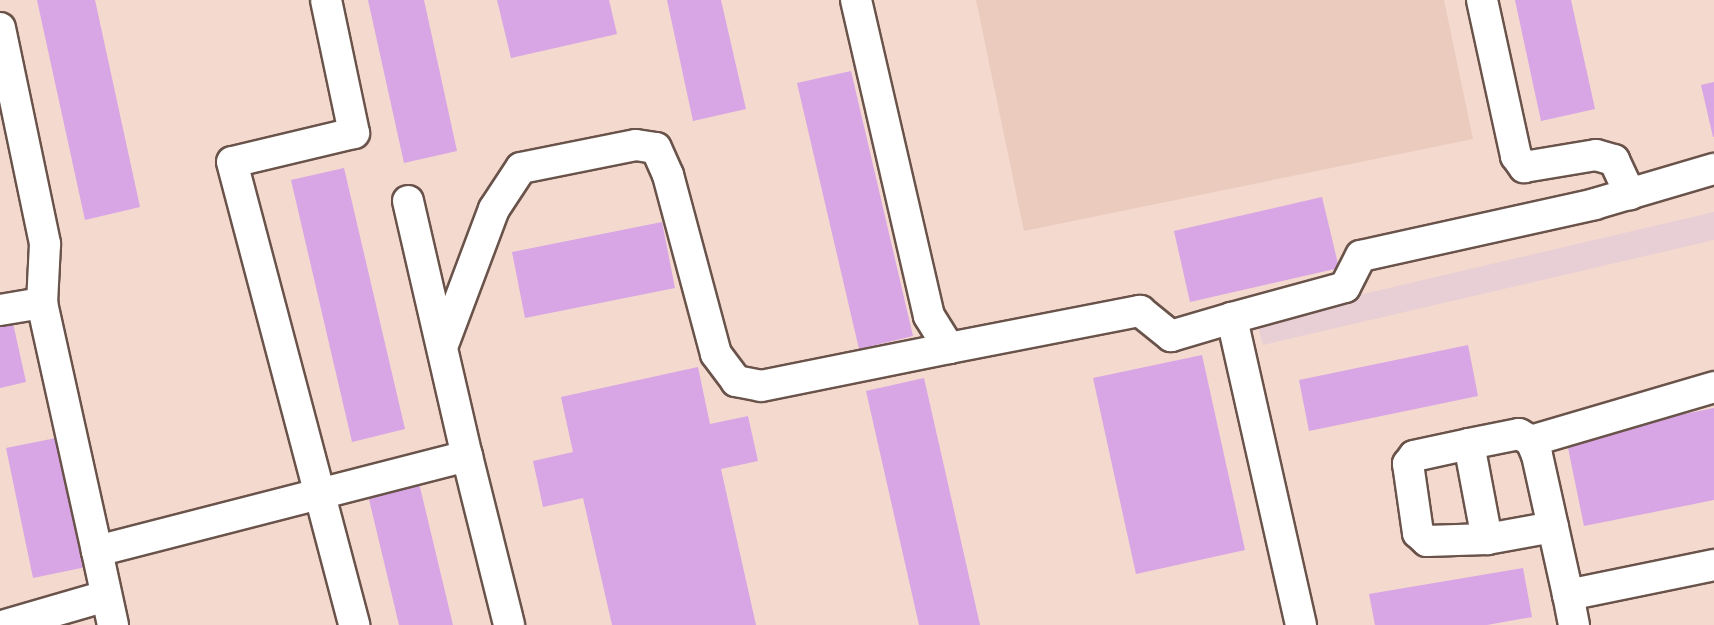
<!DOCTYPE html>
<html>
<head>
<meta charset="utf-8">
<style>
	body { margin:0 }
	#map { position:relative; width:1714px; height:625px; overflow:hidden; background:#f4d9ce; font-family:Mulish,sans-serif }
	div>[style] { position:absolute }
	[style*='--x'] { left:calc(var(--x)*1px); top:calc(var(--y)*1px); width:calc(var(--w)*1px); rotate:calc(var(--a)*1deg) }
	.industrial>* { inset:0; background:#e8ced5 }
	.built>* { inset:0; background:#ebcbbd }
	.building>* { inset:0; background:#d8a5e5 }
	.roads { filter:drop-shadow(2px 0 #69534a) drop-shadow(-2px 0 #69534a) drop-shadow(0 2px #69534a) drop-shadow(0 -2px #69534a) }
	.minor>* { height:30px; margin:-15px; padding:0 15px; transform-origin:15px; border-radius:15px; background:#fff }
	span { translate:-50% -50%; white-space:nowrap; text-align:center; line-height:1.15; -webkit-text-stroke:6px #fff; paint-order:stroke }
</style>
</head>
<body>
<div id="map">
	<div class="industrial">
		<div style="clip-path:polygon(1714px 212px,1714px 240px,1263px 345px,1256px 319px)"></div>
	</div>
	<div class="built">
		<div style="clip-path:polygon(976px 0,1444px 0,1473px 139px,1024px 231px)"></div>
	</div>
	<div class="building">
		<div style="clip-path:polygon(37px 0,95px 0,140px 207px,85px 220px)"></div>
		<div style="clip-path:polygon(368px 0,424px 0,457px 151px,404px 163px)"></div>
		<div style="clip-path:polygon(497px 0,609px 0,617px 34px,511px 58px)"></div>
		<div style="clip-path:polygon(667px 0,721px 0,746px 109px,693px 121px)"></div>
		<div style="clip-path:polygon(1515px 0,1571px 0,1595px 109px,1541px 121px)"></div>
		<div style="clip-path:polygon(851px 71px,913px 336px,859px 349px,797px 83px)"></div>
		<div style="clip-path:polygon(1714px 82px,1714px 137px,1713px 137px,1701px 85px)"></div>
		<div style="clip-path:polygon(344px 168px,405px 429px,352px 442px,291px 180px)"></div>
		<div style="clip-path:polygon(1322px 197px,1339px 268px,1190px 302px,1174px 231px)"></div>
		<div style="clip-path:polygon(662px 222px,675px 288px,525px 318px,512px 252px)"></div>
		<div style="clip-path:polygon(13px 323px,26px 382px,0 388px,0 326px)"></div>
		<div style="clip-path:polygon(1468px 345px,1478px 396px,1309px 431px,1299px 380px)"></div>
		<div style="clip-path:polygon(1202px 355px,1245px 550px,1136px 574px,1093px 378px)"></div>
		<div style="clip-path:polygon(698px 367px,710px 424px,748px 416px,758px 461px,721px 469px,756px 625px,612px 625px,583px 498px,543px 507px,533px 461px,573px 452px,561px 397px)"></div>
		<div style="clip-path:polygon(924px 378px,980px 625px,919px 625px,866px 391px)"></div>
		<div style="clip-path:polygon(1714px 408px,1714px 500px,1584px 526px,1566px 438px)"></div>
		<div style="clip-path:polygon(61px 437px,86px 567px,33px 578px,6px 448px)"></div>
		<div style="clip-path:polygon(419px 483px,453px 625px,399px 625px,368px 495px)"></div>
		<div style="clip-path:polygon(1523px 568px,1532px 617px,1487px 625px,1375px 625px,1369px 594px)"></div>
	</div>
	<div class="roads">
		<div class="minor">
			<div style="--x:326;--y:0;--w:136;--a:78.1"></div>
			<div style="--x:354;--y:133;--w:125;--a:166.6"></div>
			<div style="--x:232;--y:162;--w:479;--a:75.2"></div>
			<div style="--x:856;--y:0;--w:324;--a:77"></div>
			<div style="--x:929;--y:316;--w:38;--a:58"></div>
			<div style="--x:949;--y:348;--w:195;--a:-11"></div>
			<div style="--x:1140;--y:311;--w:40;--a:39"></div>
			<div style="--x:1171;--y:336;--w:64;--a:-16.4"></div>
			<div style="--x:1482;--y:0;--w:160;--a:77.7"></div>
			<div style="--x:1516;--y:156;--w:14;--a:54"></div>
			<div style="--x:1524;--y:167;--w:73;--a:-9.5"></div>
			<div style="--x:1596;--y:155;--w:19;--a:16"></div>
			<div style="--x:1614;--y:160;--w:38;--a:65"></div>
			<div style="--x:0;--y:28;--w:221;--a:78.2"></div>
			<div style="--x:45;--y:244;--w:59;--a:92.9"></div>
			<div style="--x:42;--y:303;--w:254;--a:77.5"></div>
			<div style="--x:408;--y:201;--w:262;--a:77"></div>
			<div style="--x:0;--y:310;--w:43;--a:-9.5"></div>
			<div style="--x:444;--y:342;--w:142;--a:-69.4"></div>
			<div style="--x:494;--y:209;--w:49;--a:-56.6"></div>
			<div style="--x:521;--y:168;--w:117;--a:-11.3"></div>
			<div style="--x:636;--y:145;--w:20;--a:9"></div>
			<div style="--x:656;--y:148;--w:30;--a:66"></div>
			<div style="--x:668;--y:175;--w:185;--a:75"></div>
			<div style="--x:716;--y:354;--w:34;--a:53"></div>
			<div style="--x:736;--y:381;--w:25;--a:11"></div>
			<div style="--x:761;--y:386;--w:192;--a:-11.4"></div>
			<div style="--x:1531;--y:441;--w:191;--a:-16.4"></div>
			<div style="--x:1469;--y:444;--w:97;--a:79.3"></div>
			<div style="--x:1553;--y:527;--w:67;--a:169.7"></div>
			<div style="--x:1487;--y:539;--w:60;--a:178.1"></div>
			<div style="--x:1427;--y:541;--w:12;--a:-138"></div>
			<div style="--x:1418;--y:533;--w:70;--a:-98.2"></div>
			<div style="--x:1408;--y:464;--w:10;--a:-53"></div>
			<div style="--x:1414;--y:456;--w:56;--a:-12.3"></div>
			<div style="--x:1469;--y:444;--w:51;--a:-11.3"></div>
			<div style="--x:1519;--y:434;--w:14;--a:30"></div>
			<div style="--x:1531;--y:441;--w:15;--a:67"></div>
			<div style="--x:1537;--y:455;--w:143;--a:77.5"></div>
			<div style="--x:6;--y:625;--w:104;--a:-16.2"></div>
			<div style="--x:113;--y:625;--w:76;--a:-102.2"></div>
			<div style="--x:97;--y:551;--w:382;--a:-14.4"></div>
			<div style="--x:467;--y:456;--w:174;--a:76"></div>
			<div style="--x:1301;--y:625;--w:315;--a:-102.7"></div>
			<div style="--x:1232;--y:318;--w:117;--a:-15.3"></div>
			<div style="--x:1345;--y:287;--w:35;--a:-63"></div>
			<div style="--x:1361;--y:256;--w:240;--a:-12.5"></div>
			<div style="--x:1595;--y:204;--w:124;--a:-16.4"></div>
			<div style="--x:1574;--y:625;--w:31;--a:-101"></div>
			<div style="--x:1568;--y:595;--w:149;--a:-11.6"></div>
		</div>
	</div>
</div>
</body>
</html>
